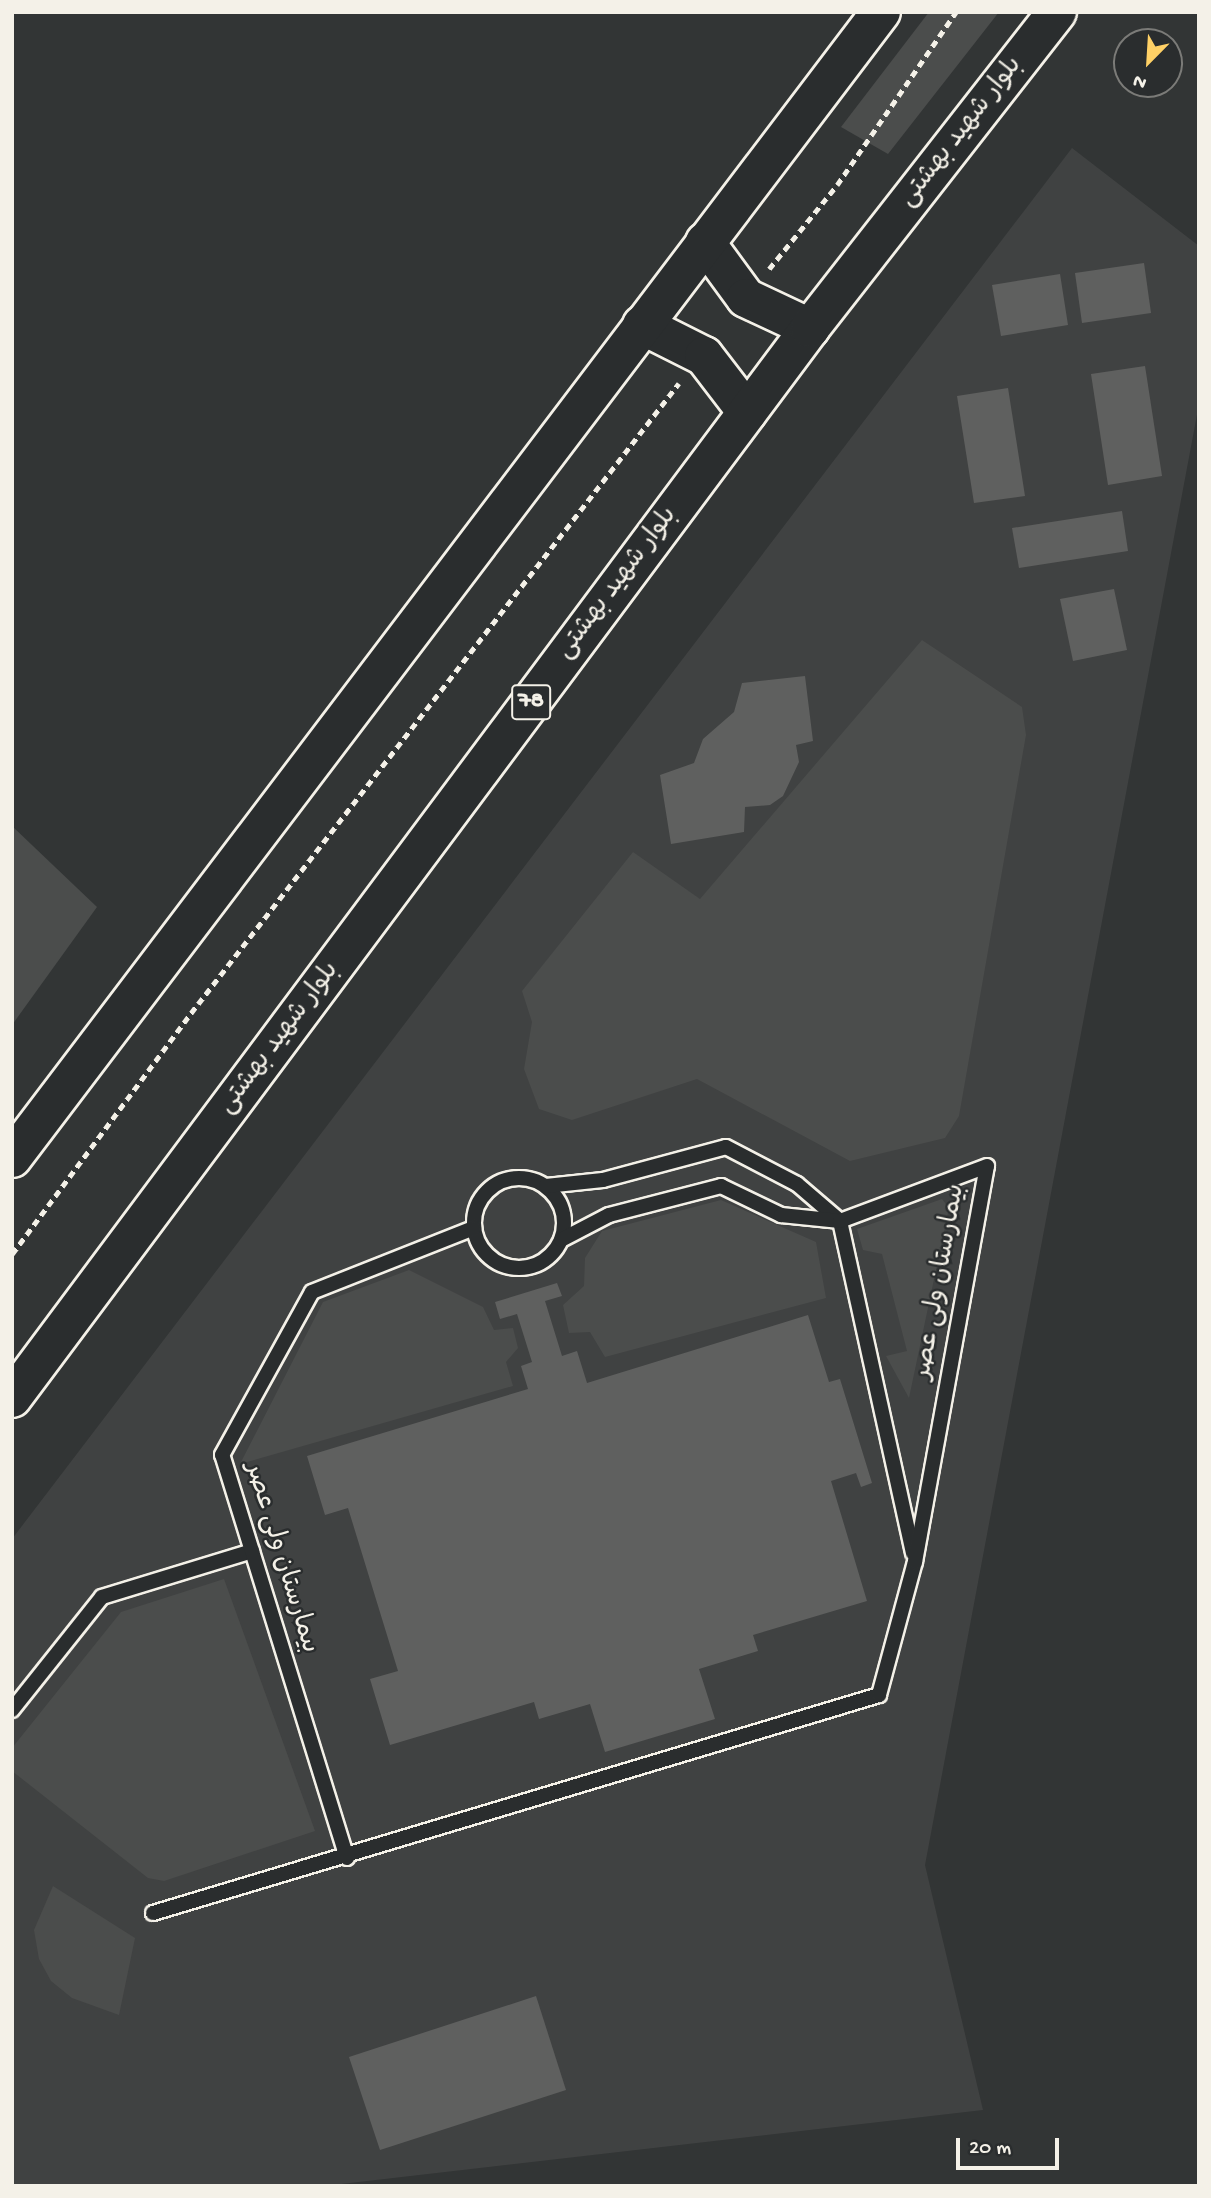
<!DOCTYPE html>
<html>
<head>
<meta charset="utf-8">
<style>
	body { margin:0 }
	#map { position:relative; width:1211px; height:2198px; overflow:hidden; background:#323535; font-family:"Gochi Hand","Playpen Sans Arabic",sans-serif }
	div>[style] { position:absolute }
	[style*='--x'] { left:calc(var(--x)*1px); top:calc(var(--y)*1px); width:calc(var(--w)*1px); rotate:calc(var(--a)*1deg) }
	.built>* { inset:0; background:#404242 }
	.green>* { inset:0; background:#4b4d4c }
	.building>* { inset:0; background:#5f605f }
	.path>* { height:4.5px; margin-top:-2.25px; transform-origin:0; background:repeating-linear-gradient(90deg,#f4f1e8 0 7px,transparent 0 12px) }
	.roads { filter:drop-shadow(2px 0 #f4f1e8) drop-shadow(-2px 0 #f4f1e8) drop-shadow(0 2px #f4f1e8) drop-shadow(0 -2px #f4f1e8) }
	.service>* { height:14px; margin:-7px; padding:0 7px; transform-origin:7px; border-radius:7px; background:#2a2d2e }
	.service>.ring { margin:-7px; padding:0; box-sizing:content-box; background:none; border:14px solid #2a2d2e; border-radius:50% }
	.primary>* { height:38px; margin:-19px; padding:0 19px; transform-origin:19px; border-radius:19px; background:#2a2d2e }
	span { translate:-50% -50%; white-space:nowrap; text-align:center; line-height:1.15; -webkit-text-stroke:5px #2a2d2e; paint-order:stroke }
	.shield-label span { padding:2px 5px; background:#2a2d2e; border:2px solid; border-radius:5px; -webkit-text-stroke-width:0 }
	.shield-label { font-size:24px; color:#f4f1e8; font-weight:700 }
	.street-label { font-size:26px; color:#f4f1e8 }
	.frame { position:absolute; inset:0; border:14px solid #f4f1e8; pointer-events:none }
	.north { position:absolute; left:1113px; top:28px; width:70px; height:70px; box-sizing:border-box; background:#2a2d2e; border:2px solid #7b7b78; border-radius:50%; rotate:204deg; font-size:19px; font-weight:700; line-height:28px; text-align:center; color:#f4f1e8 }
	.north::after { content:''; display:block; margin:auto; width:24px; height:32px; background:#ffd166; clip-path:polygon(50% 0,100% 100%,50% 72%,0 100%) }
	.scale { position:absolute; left:956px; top:2138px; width:103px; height:32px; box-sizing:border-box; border:4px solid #f4f1e8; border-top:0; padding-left:9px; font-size:21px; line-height:24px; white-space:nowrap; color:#f4f1e8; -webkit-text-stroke:5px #2a2d2e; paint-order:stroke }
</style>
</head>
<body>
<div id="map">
	<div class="built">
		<div style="clip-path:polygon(1072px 148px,1199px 246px,1199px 404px,925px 1865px,983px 2110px,324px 2186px,12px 2186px,12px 1539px)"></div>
	</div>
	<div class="green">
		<div style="clip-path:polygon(929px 12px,999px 12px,888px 154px,841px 127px)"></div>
		<div style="clip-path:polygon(922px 640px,1022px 707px,1026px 735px,959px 1116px,945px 1138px,850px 1161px,697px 1079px,572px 1120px,539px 1109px,524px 1069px,532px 1022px,522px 991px,633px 852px,700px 899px)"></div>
		<div style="clip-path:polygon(12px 826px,97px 907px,12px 1025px)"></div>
		<div style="clip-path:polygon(942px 1199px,949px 1208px,909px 1398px,886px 1356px,907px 1351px,882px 1254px,863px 1250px,857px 1229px)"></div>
		<div style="clip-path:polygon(721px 1200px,816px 1242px,826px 1298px,605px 1357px,590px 1332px,569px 1333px,563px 1305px,584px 1286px,585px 1258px,602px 1231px)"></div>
		<div style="clip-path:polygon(409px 1270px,483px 1307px,494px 1330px,513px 1328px,518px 1348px,506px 1362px,513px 1386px,240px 1464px,323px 1302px)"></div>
		<div style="clip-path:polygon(224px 1579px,315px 1831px,164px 1881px,148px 1878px,12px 1771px,12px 1748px,121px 1612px)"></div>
		<div style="clip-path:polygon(53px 1886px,135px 1938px,119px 2015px,72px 1998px,51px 1981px,39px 1959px,34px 1930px)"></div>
	</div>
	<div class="building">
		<div style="clip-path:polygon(1144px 263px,1151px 313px,1082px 323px,1075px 273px)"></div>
		<div style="clip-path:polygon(1060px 274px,1068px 325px,1001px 336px,992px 285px)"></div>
		<div style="clip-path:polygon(1145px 366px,1162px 476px,1108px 485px,1091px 374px)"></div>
		<div style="clip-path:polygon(1008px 388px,1025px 496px,974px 503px,957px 396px)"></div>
		<div style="clip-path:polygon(1122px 511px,1128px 551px,1019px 568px,1012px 528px)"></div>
		<div style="clip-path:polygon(1114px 589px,1127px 650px,1073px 661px,1060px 599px)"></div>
		<div style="clip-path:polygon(805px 676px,813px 741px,796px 745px,799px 762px,783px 796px,770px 805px,745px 807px,744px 832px,671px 844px,660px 775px,694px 763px,703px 739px,734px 712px,742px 683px)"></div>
		<div style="clip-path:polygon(557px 1283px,562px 1296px,545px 1301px,562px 1356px,577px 1351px,587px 1383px,808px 1315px,829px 1382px,840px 1379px,872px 1483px,861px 1487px,856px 1473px,831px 1481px,867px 1601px,753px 1635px,758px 1651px,699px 1669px,715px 1719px,605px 1752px,590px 1704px,539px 1719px,534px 1702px,390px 1745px,370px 1679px,398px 1671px,348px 1508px,325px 1515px,307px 1456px,528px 1389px,521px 1366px,532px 1362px,517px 1314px,500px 1319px,495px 1302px)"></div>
		<div style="clip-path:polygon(536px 1996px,566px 2090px,380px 2150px,349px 2057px)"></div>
	</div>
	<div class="path">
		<div style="--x:769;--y:269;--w:108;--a:-51"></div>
		<div style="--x:837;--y:185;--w:210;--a:-55.5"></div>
		<div style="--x:12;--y:1254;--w:312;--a:-53.4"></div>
		<div style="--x:198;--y:1004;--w:785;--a:-52.24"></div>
	</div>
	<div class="roads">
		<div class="service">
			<div class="ring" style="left:474px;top:1178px;width:76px;height:76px"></div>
			<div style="--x:546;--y:1186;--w:57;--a:-6"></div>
			<div style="--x:603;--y:1180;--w:127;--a:-15"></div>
			<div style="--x:726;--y:1147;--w:80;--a:27.5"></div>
			<div style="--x:797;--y:1184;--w:57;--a:40.7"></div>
			<div style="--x:840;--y:1221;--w:340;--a:77.6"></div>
			<div style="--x:561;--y:1240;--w:54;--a:-27.5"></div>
			<div style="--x:609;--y:1215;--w:116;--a:-14.5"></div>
			<div style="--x:721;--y:1186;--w:67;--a:25.8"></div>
			<div style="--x:781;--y:1215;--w:59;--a:5.8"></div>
			<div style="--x:840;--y:1221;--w:157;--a:-20.5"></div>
			<div style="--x:12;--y:1710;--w:144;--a:-51.5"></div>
			<div style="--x:102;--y:1597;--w:157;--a:-17"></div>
			<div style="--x:347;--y:1858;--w:422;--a:-107.2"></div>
			<div style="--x:222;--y:1455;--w:186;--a:-61.1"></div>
			<div style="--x:312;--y:1292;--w:174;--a:-21.6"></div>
			<div style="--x:153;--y:1913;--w:758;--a:-16.71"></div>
			<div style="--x:879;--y:1695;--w:138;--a:-74.9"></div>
			<div style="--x:915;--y:1562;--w:402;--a:-79.7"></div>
		</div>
		<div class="primary">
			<div style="--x:705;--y:242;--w:69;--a:53.8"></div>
			<div style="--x:746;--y:298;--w:71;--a:25.1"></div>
			<div style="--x:642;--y:325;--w:69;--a:26.6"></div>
			<div style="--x:704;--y:356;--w:71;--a:52.5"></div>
			<div style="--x:12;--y:1158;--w:1438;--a:-52.83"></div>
			<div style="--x:12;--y:1398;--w:1335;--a:-53.28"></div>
			<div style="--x:810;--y:328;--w:401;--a:-52"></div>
		</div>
	</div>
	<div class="shield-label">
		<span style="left:531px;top:702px">78</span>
	</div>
	<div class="street-label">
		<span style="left:962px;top:133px;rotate:-52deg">بلوار شهید بهشتی</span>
		<span style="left:618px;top:584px;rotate:-53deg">بلوار شهید بهشتی</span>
		<span style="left:280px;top:1039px;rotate:-53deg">بلوار شهید بهشتی</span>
		<span style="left:941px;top:1282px;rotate:-80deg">بیمارستان ولی عصر</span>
		<span style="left:280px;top:1558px;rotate:73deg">بیمارستان ولی عصر</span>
	</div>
	<div class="frame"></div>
	<div class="north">N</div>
	<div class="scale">20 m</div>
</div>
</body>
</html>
